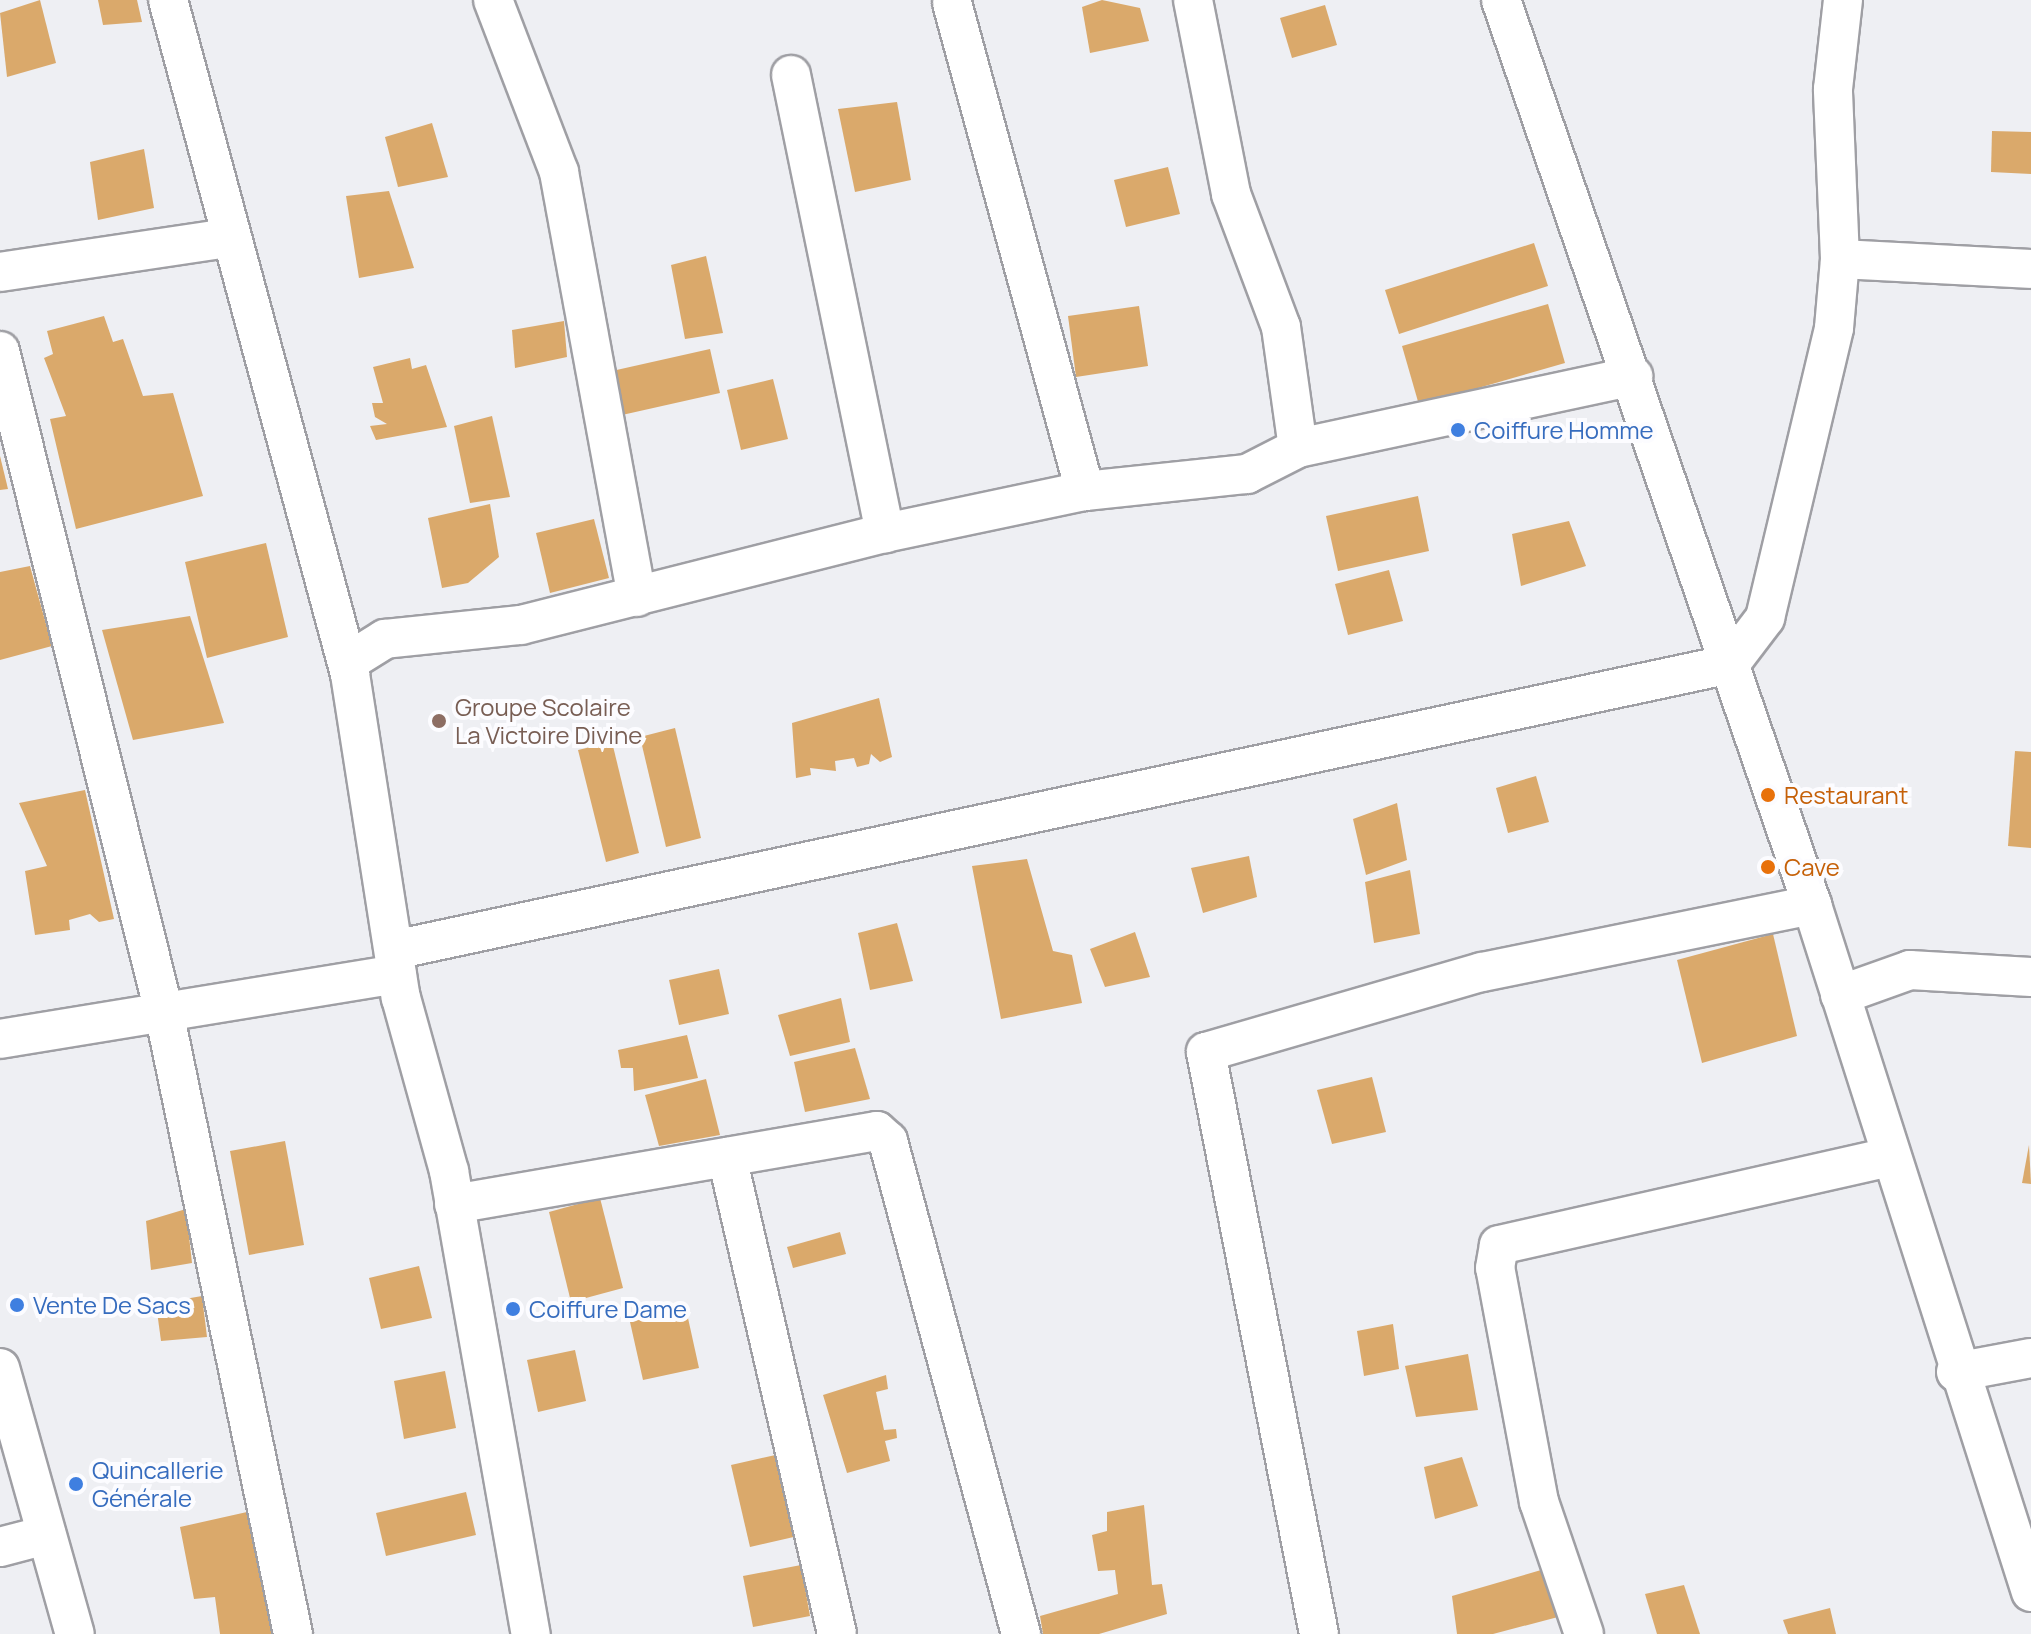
<!DOCTYPE html>
<html>
<head>
<meta charset="utf-8">
<style>
	body { margin:0 }
	#map { position:relative; width:2031px; height:1634px; overflow:hidden; background:#eeeff3; font-family:Manrope,sans-serif }
	div>[style] { position:absolute }
	[style*='--x'] { left:calc(var(--x)*1px); top:calc(var(--y)*1px); width:calc(var(--w)*1px); rotate:calc(var(--a)*1deg) }
	.building>* { inset:0; background:#daa96b }
	.roads { filter:drop-shadow(2px 0 #9f9fa4) drop-shadow(-2px 0 #9f9fa4) drop-shadow(0 2px #9f9fa4) drop-shadow(0 -2px #9f9fa4) }
	.minor>* { height:38px; margin:-19px; padding:0 19px; transform-origin:19px; border-radius:19px; background:#fff }
	.dots>* { width:22px; height:22px; translate:-50% -50%; box-sizing:border-box; border:4px solid #fcfcff; border-radius:50% }
	span { translate:-50% -50%; white-space:nowrap; text-align:center; line-height:1.15; -webkit-text-stroke:8px #fcfcff; paint-order:stroke }
	.shop-label { font-size:24px; color:#366cbe }
	.left { translate:0 -50%; text-align:left }
	.education-label { font-size:24px; color:#785e54 }
	.food-label { font-size:24px; color:#c56008 }
</style>
</head>
<body>
<div id="map">
	<div class="building">
		<div style="clip-path:polygon(40px 0,56px 63px,7px 77px,0 13px)"></div>
		<div style="clip-path:polygon(98px 0,137px 0,142px 22px,103px 25px)"></div>
		<div style="clip-path:polygon(1102px 0,1140px 8px,1149px 41px,1090px 53px,1082px 7px)"></div>
		<div style="clip-path:polygon(1325px 5px,1337px 45px,1292px 58px,1280px 18px)"></div>
		<div style="clip-path:polygon(897px 102px,911px 180px,855px 192px,838px 109px)"></div>
		<div style="clip-path:polygon(432px 123px,448px 177px,398px 187px,385px 137px)"></div>
		<div style="clip-path:polygon(1992px 131px,2031px 132px,2031px 174px,1991px 172px)"></div>
		<div style="clip-path:polygon(144px 149px,154px 208px,98px 220px,90px 162px)"></div>
		<div style="clip-path:polygon(1168px 167px,1180px 214px,1126px 227px,1114px 180px)"></div>
		<div style="clip-path:polygon(389px 191px,414px 268px,359px 278px,346px 196px)"></div>
		<div style="clip-path:polygon(1534px 243px,1548px 286px,1399px 334px,1385px 290px)"></div>
		<div style="clip-path:polygon(706px 256px,723px 333px,685px 339px,671px 265px)"></div>
		<div style="clip-path:polygon(1548px 304px,1565px 363px,1419px 405px,1402px 346px)"></div>
		<div style="clip-path:polygon(1139px 306px,1148px 366px,1076px 377px,1068px 316px)"></div>
		<div style="clip-path:polygon(104px 316px,113px 342px,123px 339px,143px 396px,173px 393px,203px 496px,76px 529px,50px 419px,66px 416px,44px 358px,53px 354px,47px 331px)"></div>
		<div style="clip-path:polygon(564px 321px,567px 357px,515px 368px,512px 330px)"></div>
		<div style="clip-path:polygon(710px 349px,720px 393px,622px 415px,612px 371px)"></div>
		<div style="clip-path:polygon(410px 358px,412px 369px,426px 365px,447px 427px,376px 440px,370px 426px,387px 424px,375px 417px,372px 403px,383px 403px,373px 367px)"></div>
		<div style="clip-path:polygon(773px 379px,788px 439px,741px 450px,727px 390px)"></div>
		<div style="clip-path:polygon(492px 416px,510px 497px,470px 503px,454px 426px)"></div>
		<div style="clip-path:polygon(0 456px,8px 489px,0 490px)"></div>
		<div style="clip-path:polygon(1418px 496px,1429px 551px,1338px 571px,1326px 516px)"></div>
		<div style="clip-path:polygon(490px 504px,499px 557px,468px 583px,442px 588px,428px 518px)"></div>
		<div style="clip-path:polygon(594px 519px,609px 578px,550px 593px,536px 533px)"></div>
		<div style="clip-path:polygon(1569px 521px,1586px 566px,1521px 586px,1512px 534px)"></div>
		<div style="clip-path:polygon(266px 543px,288px 637px,207px 658px,185px 562px)"></div>
		<div style="clip-path:polygon(30px 566px,52px 646px,0 660px,0 572px)"></div>
		<div style="clip-path:polygon(1389px 570px,1403px 621px,1348px 635px,1335px 584px)"></div>
		<div style="clip-path:polygon(190px 616px,224px 723px,133px 740px,102px 630px)"></div>
		<div style="clip-path:polygon(879px 698px,892px 757px,880px 762px,871px 754px,869px 764px,857px 767px,854px 758px,835px 761px,836px 771px,810px 768px,811px 775px,796px 778px,792px 723px)"></div>
		<div style="clip-path:polygon(675px 728px,701px 838px,666px 847px,640px 737px)"></div>
		<div style="clip-path:polygon(612px 742px,639px 853px,606px 862px,578px 750px)"></div>
		<div style="clip-path:polygon(2015px 751px,2031px 752px,2031px 848px,2008px 846px)"></div>
		<div style="clip-path:polygon(1536px 776px,1549px 822px,1508px 833px,1496px 788px)"></div>
		<div style="clip-path:polygon(85px 790px,114px 919px,99px 922px,90px 914px,69px 920px,70px 930px,35px 935px,25px 871px,47px 866px,19px 803px)"></div>
		<div style="clip-path:polygon(1397px 803px,1407px 860px,1366px 875px,1353px 819px)"></div>
		<div style="clip-path:polygon(1249px 856px,1257px 897px,1203px 913px,1191px 868px)"></div>
		<div style="clip-path:polygon(1027px 859px,1053px 951px,1072px 955px,1082px 1003px,1001px 1019px,972px 866px)"></div>
		<div style="clip-path:polygon(1410px 870px,1420px 934px,1374px 943px,1365px 882px)"></div>
		<div style="clip-path:polygon(897px 923px,913px 981px,870px 990px,858px 933px)"></div>
		<div style="clip-path:polygon(1135px 932px,1150px 977px,1105px 987px,1090px 949px)"></div>
		<div style="clip-path:polygon(1773px 934px,1797px 1036px,1702px 1063px,1677px 960px)"></div>
		<div style="clip-path:polygon(719px 969px,729px 1014px,679px 1025px,669px 980px)"></div>
		<div style="clip-path:polygon(841px 998px,850px 1042px,790px 1056px,778px 1015px)"></div>
		<div style="clip-path:polygon(687px 1035px,698px 1078px,634px 1091px,633px 1068px,621px 1068px,618px 1050px)"></div>
		<div style="clip-path:polygon(855px 1048px,870px 1099px,805px 1112px,794px 1062px)"></div>
		<div style="clip-path:polygon(1372px 1077px,1386px 1132px,1332px 1144px,1317px 1090px)"></div>
		<div style="clip-path:polygon(706px 1079px,720px 1135px,659px 1146px,645px 1095px)"></div>
		<div style="clip-path:polygon(285px 1141px,304px 1245px,249px 1255px,230px 1151px)"></div>
		<div style="clip-path:polygon(2029px 1145px,2031px 1184px,2022px 1183px)"></div>
		<div style="clip-path:polygon(600px 1198px,623px 1288px,571px 1302px,549px 1212px)"></div>
		<div style="clip-path:polygon(186px 1209px,192px 1263px,151px 1270px,146px 1221px)"></div>
		<div style="clip-path:polygon(840px 1232px,846px 1254px,793px 1268px,787px 1247px)"></div>
		<div style="clip-path:polygon(419px 1266px,432px 1318px,381px 1329px,369px 1278px)"></div>
		<div style="clip-path:polygon(202px 1296px,207px 1337px,161px 1341px,156px 1304px)"></div>
		<div style="clip-path:polygon(686px 1309px,699px 1368px,643px 1380px,630px 1322px)"></div>
		<div style="clip-path:polygon(1393px 1324px,1399px 1369px,1364px 1376px,1357px 1331px)"></div>
		<div style="clip-path:polygon(575px 1350px,586px 1401px,538px 1412px,527px 1360px)"></div>
		<div style="clip-path:polygon(1468px 1354px,1478px 1410px,1416px 1417px,1405px 1366px)"></div>
		<div style="clip-path:polygon(445px 1371px,456px 1428px,404px 1439px,394px 1381px)"></div>
		<div style="clip-path:polygon(886px 1375px,888px 1389px,876px 1392px,884px 1430px,896px 1429px,897px 1438px,885px 1441px,890px 1461px,847px 1473px,823px 1395px)"></div>
		<div style="clip-path:polygon(780px 1454px,798px 1536px,750px 1547px,731px 1465px)"></div>
		<div style="clip-path:polygon(1462px 1457px,1478px 1506px,1435px 1519px,1424px 1467px)"></div>
		<div style="clip-path:polygon(466px 1492px,476px 1535px,386px 1556px,376px 1513px)"></div>
		<div style="clip-path:polygon(1144px 1505px,1152px 1585px,1162px 1584px,1167px 1614px,1099px 1634px,1043px 1634px,1040px 1616px,1118px 1594px,1115px 1570px,1098px 1571px,1092px 1535px,1107px 1531px,1107px 1512px)"></div>
		<div style="clip-path:polygon(247px 1512px,277px 1634px,220px 1634px,215px 1597px,194px 1599px,180px 1527px)"></div>
		<div style="clip-path:polygon(801px 1565px,810px 1616px,753px 1627px,743px 1576px)"></div>
		<div style="clip-path:polygon(1548px 1568px,1558px 1617px,1493px 1634px,1457px 1634px,1452px 1596px)"></div>
		<div style="clip-path:polygon(1684px 1585px,1700px 1634px,1657px 1634px,1645px 1594px)"></div>
		<div style="clip-path:polygon(1830px 1608px,1836px 1634px,1788px 1634px,1783px 1620px)"></div>
	</div>
	<div class="roads">
		<div class="minor">
			<div style="--x:168;--y:0;--w:698;--a:74.89"></div>
			<div style="--x:350;--y:674;--w:328;--a:81.1"></div>
			<div style="--x:401;--y:998;--w:180;--a:74.5"></div>
			<div style="--x:449;--y:1171;--w:470;--a:80"></div>
			<div style="--x:493;--y:0;--w:184;--a:69"></div>
			<div style="--x:559;--y:172;--w:432;--a:79.6"></div>
			<div style="--x:1193;--y:0;--w:198;--a:78.9"></div>
			<div style="--x:1231;--y:194;--w:142;--a:69.4"></div>
			<div style="--x:1281;--y:327;--w:122;--a:82"></div>
			<div style="--x:1501;--y:0;--w:957;--a:71.03"></div>
			<div style="--x:1812;--y:905;--w:721;--a:72.32"></div>
			<div style="--x:952;--y:3;--w:506;--a:74.75"></div>
			<div style="--x:791;--y:75;--w:468;--a:78.4"></div>
			<div style="--x:1840;--y:259;--w:191;--a:3"></div>
			<div style="--x:0;--y:272;--w:230;--a:-8.5"></div>
			<div style="--x:0;--y:351;--w:681;--a:76.07"></div>
			<div style="--x:164;--y:1012;--w:635;--a:78.28"></div>
			<div style="--x:348;--y:662;--w:44;--a:-31.9"></div>
			<div style="--x:385;--y:639;--w:137;--a:-5.9"></div>
			<div style="--x:521;--y:625;--w:375;--a:-14.2"></div>
			<div style="--x:885;--y:533;--w:204;--a:-11.9"></div>
			<div style="--x:1085;--y:491;--w:163;--a:-6"></div>
			<div style="--x:1247;--y:474;--w:57;--a:-27"></div>
			<div style="--x:1298;--y:448;--w:343;--a:-12.1"></div>
			<div style="--x:394;--y:950;--w:1366;--a:-12.08"></div>
			<div style="--x:1730;--y:664;--w:58;--a:-52.7"></div>
			<div style="--x:1765;--y:618;--w:298;--a:-76.6"></div>
			<div style="--x:1834;--y:328;--w:69;--a:-85"></div>
			<div style="--x:1840;--y:259;--w:170;--a:-92.4"></div>
			<div style="--x:1833;--y:89;--w:90;--a:-83.6"></div>
			<div style="--x:1840;--y:995;--w:74;--a:-19.7"></div>
			<div style="--x:1910;--y:970;--w:121;--a:3.3"></div>
			<div style="--x:0;--y:1039;--w:402;--a:-9.3"></div>
			<div style="--x:727;--y:1157;--w:488;--a:77"></div>
			<div style="--x:454;--y:1204;--w:429;--a:-9.8"></div>
			<div style="--x:877;--y:1131;--w:15;--a:42"></div>
			<div style="--x:888;--y:1141;--w:511;--a:74.9"></div>
			<div style="--x:0;--y:1368;--w:276;--a:74.3"></div>
			<div style="--x:1956;--y:1372;--w:76;--a:-10.6"></div>
			<div style="--x:0;--y:1547;--w:48;--a:-14.6"></div>
			<div style="--x:1319;--y:1634;--w:593;--a:-100.99"></div>
			<div style="--x:1206;--y:1052;--w:287;--a:-16.2"></div>
			<div style="--x:1482;--y:972;--w:337;--a:-11.5"></div>
			<div style="--x:1584;--y:1634;--w:139;--a:-108.8"></div>
			<div style="--x:1539;--y:1502;--w:238;--a:-100.6"></div>
			<div style="--x:1495;--y:1268;--w:23;--a:-80"></div>
			<div style="--x:1499;--y:1245;--w:400;--a:-12.7"></div>
		</div>
	</div>
	<div class="dots">
		<div style="left:1458px;top:430px;background:#3f7fe0"></div>
		<div style="left:439px;top:721px;background:#8d6e63"></div>
		<div style="left:1768px;top:795px;background:#e8710a"></div>
		<div style="left:1768px;top:867px;background:#e8710a"></div>
		<div style="left:17px;top:1305px;background:#3f7fe0"></div>
		<div style="left:513px;top:1309px;background:#3f7fe0"></div>
		<div style="left:76px;top:1484px;background:#3f7fe0"></div>
	</div>
	<div class="shop-label">
		<span class="left" style="left:1474px;top:430px">Coiffure Homme</span>
		<span class="left" style="left:33px;top:1305px">Vente De Sacs</span>
		<span class="left" style="left:529px;top:1309px">Coiffure Dame</span>
		<span class="left" style="left:92px;top:1484px">Quincallerie<br>Générale</span>
	</div>
	<div class="education-label">
		<span class="left" style="left:455px;top:721px">Groupe Scolaire<br>La Victoire Divine</span>
	</div>
	<div class="food-label">
		<span class="left" style="left:1784px;top:795px">Restaurant</span>
		<span class="left" style="left:1784px;top:867px">Cave</span>
	</div>
</div>
</body>
</html>
